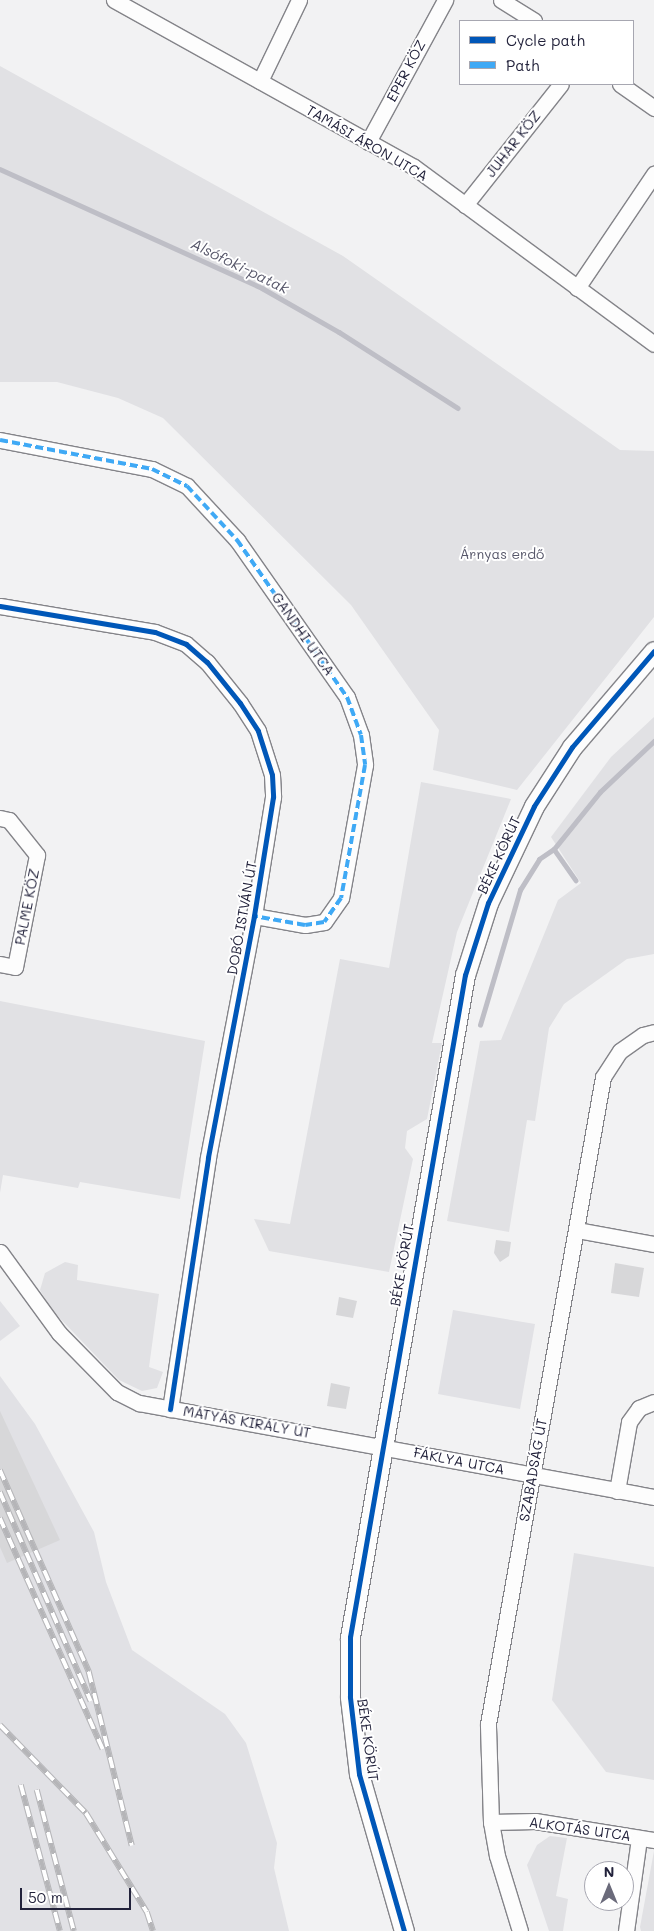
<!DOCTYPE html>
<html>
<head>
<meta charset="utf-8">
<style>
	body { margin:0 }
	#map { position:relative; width:654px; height:1931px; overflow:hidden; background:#f2f2f3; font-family:Mali,sans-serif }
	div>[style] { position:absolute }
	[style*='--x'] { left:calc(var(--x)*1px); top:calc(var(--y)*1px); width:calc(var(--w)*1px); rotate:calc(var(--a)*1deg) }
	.built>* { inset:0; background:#e1e1e5 }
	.green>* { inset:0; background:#e1e1e4 }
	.stream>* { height:4.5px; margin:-2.25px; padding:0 2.25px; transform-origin:2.25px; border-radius:2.25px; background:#bebec6 }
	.building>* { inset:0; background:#d7d7d9 }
	.roads { filter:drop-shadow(1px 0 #848489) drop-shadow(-1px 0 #848489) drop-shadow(0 1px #848489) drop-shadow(0 -1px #848489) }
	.minor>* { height:15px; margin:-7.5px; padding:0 7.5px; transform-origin:7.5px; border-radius:7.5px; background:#fdfdfd }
	.tertiary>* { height:19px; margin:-9.5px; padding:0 9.5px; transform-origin:9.5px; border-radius:9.5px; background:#fdfdfd }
	.rail>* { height:5.5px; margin-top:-2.75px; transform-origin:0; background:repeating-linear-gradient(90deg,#fff 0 11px,#b5b5b8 0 22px); box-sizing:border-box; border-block:1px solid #b5b5b8 }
	.quiet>* { height:4px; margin-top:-2px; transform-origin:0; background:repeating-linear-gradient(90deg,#3fa9f5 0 8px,transparent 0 12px) }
	.cycleway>* { height:5px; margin:-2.5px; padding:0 2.5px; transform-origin:2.5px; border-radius:2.5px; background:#0057b8 }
	span { translate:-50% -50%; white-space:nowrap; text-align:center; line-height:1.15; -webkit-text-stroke:4px #fff; paint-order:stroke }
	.street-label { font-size:14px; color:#22223b }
	.park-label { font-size:14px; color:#57576a }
	.water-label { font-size:15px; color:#58586b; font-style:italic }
	.legend { position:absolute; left:459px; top:20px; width:175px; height:65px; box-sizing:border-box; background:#fff; border:1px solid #a7a7b1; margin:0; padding:6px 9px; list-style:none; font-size:15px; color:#22223b }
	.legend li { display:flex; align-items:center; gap:10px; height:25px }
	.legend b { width:25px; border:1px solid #a7a7b1 }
	.north { position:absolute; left:584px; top:1861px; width:50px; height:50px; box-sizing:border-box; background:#fff; border:1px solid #a7a7b1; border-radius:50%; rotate:0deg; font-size:14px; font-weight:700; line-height:20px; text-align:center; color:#22223b }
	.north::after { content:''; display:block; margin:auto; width:18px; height:22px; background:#6b6b7b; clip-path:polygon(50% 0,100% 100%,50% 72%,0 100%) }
	.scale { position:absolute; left:20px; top:1888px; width:111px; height:22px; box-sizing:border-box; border:2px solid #22223b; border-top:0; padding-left:6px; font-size:15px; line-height:18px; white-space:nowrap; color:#22223b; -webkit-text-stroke:4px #fff; paint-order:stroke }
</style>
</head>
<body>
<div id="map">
	<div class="built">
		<div style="clip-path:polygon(0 1301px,20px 1326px,0 1341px)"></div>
		<div style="clip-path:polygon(453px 1310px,535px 1324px,520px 1409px,438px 1394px)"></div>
		<div style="clip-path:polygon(0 1376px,35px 1424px,94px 1532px,106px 1582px,132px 1650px,225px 1714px,246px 1743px,277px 1843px,274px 1868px,289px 1931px,0 1931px)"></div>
	</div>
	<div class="green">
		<div style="clip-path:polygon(0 66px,343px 256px,620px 450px,654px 451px,654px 617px,517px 790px,433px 770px,439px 730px,351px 605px,163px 418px,118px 398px,57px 382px,0 382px)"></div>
		<div style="clip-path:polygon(654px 717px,654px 954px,627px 959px,564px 1004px,549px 1028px,535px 1121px,527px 1120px,509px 1232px,447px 1221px,480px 1041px,501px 1040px,558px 900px,581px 883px,551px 837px,611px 757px)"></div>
		<div style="clip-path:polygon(421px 782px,511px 799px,457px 932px,432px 1043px,442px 1043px,427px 1119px,407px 1131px,405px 1148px,413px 1159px,389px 1272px,269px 1251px,254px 1219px,290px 1224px,340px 959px,389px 968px)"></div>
		<div style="clip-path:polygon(0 1001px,205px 1041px,180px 1199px,80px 1182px,78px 1188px,3px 1175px,0 1193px)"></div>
		<div style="clip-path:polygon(65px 1262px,78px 1265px,77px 1280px,159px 1294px,149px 1367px,163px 1372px,157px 1388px,142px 1391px,119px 1380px,51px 1309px,40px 1290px,45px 1273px)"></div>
		<div style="clip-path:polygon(574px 1553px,654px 1567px,654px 1780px,606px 1772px,552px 1700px)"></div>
		<div style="clip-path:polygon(550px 1836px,567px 1838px,556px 1896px,568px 1899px,563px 1931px,549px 1931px,527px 1865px,537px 1845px)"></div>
		<div style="clip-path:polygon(654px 1851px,654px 1931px,641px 1931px,640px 1927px)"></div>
	</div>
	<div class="stream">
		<div style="--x:0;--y:169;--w:288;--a:24.4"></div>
		<div style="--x:262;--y:288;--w:89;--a:29.7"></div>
		<div style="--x:339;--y:332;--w:141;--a:32.6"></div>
		<div style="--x:554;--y:849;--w:38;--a:55"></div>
		<div style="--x:480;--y:1025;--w:141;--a:-73.5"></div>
		<div style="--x:520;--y:890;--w:36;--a:-58"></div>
		<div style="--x:539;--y:859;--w:18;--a:-34"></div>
		<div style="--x:554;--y:849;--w:73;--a:-51.1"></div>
		<div style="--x:600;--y:792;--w:74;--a:-43.4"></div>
	</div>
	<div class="building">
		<div style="clip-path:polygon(496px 1240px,511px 1242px,509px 1256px,500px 1262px,494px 1253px)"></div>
		<div style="clip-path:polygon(615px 1263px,644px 1268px,639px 1297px,611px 1293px)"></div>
		<div style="clip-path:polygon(339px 1297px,357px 1301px,353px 1318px,336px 1315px)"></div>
		<div style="clip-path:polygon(331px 1383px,350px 1387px,346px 1409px,327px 1406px)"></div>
		<div style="clip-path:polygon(0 1411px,60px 1540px,7px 1563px,0 1547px)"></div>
	</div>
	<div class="roads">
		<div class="minor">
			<div style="--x:114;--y:0;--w:343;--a:29.1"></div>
			<div style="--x:414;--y:167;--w:298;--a:36.4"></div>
			<div style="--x:501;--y:0;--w:39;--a:32"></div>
			<div style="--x:260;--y:81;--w:90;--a:-64.3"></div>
			<div style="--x:620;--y:84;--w:42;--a:35.2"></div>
			<div style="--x:368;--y:142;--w:162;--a:-61.5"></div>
			<div style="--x:465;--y:205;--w:154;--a:-51.6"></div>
			<div style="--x:577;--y:288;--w:138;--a:-56"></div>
			<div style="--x:0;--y:440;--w:155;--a:10.8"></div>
			<div style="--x:152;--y:469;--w:39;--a:26"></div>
			<div style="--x:187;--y:486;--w:74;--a:47.2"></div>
			<div style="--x:237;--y:540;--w:192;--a:55"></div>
			<div style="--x:347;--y:697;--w:40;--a:69.8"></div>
			<div style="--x:361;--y:735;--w:30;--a:82"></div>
			<div style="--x:365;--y:765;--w:135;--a:100.2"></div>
			<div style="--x:341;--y:898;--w:29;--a:125"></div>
			<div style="--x:324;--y:922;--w:19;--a:171"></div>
			<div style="--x:305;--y:925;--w:52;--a:-170"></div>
			<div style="--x:0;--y:606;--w:157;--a:9.5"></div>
			<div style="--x:155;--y:632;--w:33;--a:21"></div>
			<div style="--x:186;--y:644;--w:28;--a:41"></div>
			<div style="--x:207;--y:662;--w:53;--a:51.2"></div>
			<div style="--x:240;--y:703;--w:33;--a:57"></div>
			<div style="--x:258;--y:731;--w:46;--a:72.3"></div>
			<div style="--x:272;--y:775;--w:22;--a:87"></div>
			<div style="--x:273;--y:797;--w:121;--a:99.1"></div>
			<div style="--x:254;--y:916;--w:246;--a:100.8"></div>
			<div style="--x:208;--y:1158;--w:254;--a:98.6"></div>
			<div style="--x:0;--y:818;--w:9;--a:13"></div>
			<div style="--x:9;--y:820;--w:45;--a:51.3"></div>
			<div style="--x:37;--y:855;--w:114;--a:101.1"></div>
			<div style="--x:15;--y:967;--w:15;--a:-169"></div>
			<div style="--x:577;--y:1230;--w:78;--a:10.3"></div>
			<div style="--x:0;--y:1252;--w:100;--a:53.9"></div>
			<div style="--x:59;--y:1333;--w:83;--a:45.5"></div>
			<div style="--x:117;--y:1392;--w:25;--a:27"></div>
			<div style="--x:139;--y:1403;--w:524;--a:10.34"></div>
			<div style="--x:617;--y:1491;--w:70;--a:-80.1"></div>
			<div style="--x:629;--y:1422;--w:17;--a:-54"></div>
			<div style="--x:639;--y:1408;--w:16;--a:-22"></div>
			<div style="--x:491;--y:1822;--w:44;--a:-1.3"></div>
			<div style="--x:535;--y:1821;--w:121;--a:9.1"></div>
			<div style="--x:520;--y:1931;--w:78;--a:-107"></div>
			<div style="--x:497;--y:1856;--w:35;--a:-100"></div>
			<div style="--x:491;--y:1822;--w:98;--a:-91.8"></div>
			<div style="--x:488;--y:1724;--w:657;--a:-79.92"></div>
			<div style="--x:603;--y:1077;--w:31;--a:-57"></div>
			<div style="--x:620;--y:1051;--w:28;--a:-35"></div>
			<div style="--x:643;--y:1035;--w:11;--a:-15"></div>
			<div style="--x:626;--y:1931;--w:94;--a:-82"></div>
		</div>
		<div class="tertiary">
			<div style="--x:404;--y:1931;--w:163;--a:-106"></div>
			<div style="--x:359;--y:1774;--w:78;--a:-96.7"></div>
			<div style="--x:350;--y:1697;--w:60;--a:-90"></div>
			<div style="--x:350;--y:1637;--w:672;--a:-80.15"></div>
			<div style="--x:465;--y:975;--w:76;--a:-72.3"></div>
			<div style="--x:488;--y:903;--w:107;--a:-64.6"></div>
			<div style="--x:534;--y:806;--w:70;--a:-57.2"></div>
			<div style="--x:572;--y:747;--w:126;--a:-49.5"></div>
		</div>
	</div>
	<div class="rail">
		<div style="--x:0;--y:1470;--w:221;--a:66.2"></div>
		<div style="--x:89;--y:1672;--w:179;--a:76.1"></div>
		<div style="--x:0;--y:1492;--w:228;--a:66.5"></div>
		<div style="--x:0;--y:1518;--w:253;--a:66"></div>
		<div style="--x:0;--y:1725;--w:123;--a:45.7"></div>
		<div style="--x:86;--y:1813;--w:116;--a:58.4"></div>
		<div style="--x:147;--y:1912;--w:20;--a:72"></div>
		<div style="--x:21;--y:1785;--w:151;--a:75"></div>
		<div style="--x:37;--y:1790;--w:146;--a:75.3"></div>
	</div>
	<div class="quiet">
		<div style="--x:0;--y:440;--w:155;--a:10.8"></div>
		<div style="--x:152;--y:469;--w:39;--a:26"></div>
		<div style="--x:187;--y:486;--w:74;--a:47.2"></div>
		<div style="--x:237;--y:540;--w:192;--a:55"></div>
		<div style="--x:347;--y:697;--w:40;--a:69.8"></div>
		<div style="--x:361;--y:735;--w:30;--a:82"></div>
		<div style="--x:365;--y:765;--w:135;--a:100.2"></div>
		<div style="--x:341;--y:898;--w:29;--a:125"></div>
		<div style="--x:324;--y:922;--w:19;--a:171"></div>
		<div style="--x:305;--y:925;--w:52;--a:-170"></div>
	</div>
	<div class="cycleway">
		<div style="--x:0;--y:606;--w:157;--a:9.5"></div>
		<div style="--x:155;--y:632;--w:33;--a:21"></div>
		<div style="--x:186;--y:644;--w:28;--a:41"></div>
		<div style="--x:207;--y:662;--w:53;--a:51.2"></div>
		<div style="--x:240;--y:703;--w:33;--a:57"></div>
		<div style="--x:258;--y:731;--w:46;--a:72.3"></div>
		<div style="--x:272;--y:775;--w:22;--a:87"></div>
		<div style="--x:273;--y:797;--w:121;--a:99.1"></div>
		<div style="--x:254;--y:916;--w:246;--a:100.8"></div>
		<div style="--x:208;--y:1158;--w:254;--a:98.6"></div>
		<div style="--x:404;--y:1931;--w:163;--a:-106"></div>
		<div style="--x:359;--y:1774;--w:78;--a:-96.7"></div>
		<div style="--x:350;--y:1697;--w:60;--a:-90"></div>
		<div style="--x:350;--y:1637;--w:672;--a:-80.15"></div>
		<div style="--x:465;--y:975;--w:76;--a:-72.3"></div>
		<div style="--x:488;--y:903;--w:107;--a:-64.6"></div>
		<div style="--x:534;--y:806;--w:70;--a:-57.2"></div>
		<div style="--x:572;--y:747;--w:126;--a:-49.5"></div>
	</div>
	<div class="street-label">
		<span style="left:406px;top:71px;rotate:-62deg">EPER KÖZ</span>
		<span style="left:367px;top:143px;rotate:30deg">TAMÁSI ÁRON UTCA</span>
		<span style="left:513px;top:144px;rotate:-52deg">JUHAR KÖZ</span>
		<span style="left:303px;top:634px;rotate:55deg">GANDHI UTCA</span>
		<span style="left:499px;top:855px;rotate:-65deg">BÉKE KÖRÚT</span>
		<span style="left:27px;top:907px;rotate:-79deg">PALME KÖZ</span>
		<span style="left:242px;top:918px;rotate:-80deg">DOBÓ ISTVÁN ÚT</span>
		<span style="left:402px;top:1265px;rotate:-80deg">BÉKE KÖRÚT</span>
		<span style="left:247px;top:1422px;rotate:10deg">MÁTYÁS KIRÁLY ÚT</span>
		<span style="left:459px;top:1461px;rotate:11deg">FÁKLYA UTCA</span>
		<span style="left:533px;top:1470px;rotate:-80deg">SZABADSÁG ÚT</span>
		<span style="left:368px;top:1740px;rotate:82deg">BÉKE KÖRÚT</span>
		<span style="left:580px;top:1829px;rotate:8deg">ALKOTÁS UTCA</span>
	</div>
	<div class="park-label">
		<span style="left:502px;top:554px">Árnyas erdő</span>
	</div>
	<div class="water-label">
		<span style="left:240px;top:266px;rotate:26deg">Alsófoki-patak</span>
	</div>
	<ul class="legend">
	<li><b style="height:6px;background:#0057b8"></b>Cycle path</li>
	<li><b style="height:6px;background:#3fa9f5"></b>Path</li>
	</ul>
	<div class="north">N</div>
	<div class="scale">50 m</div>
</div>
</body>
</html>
